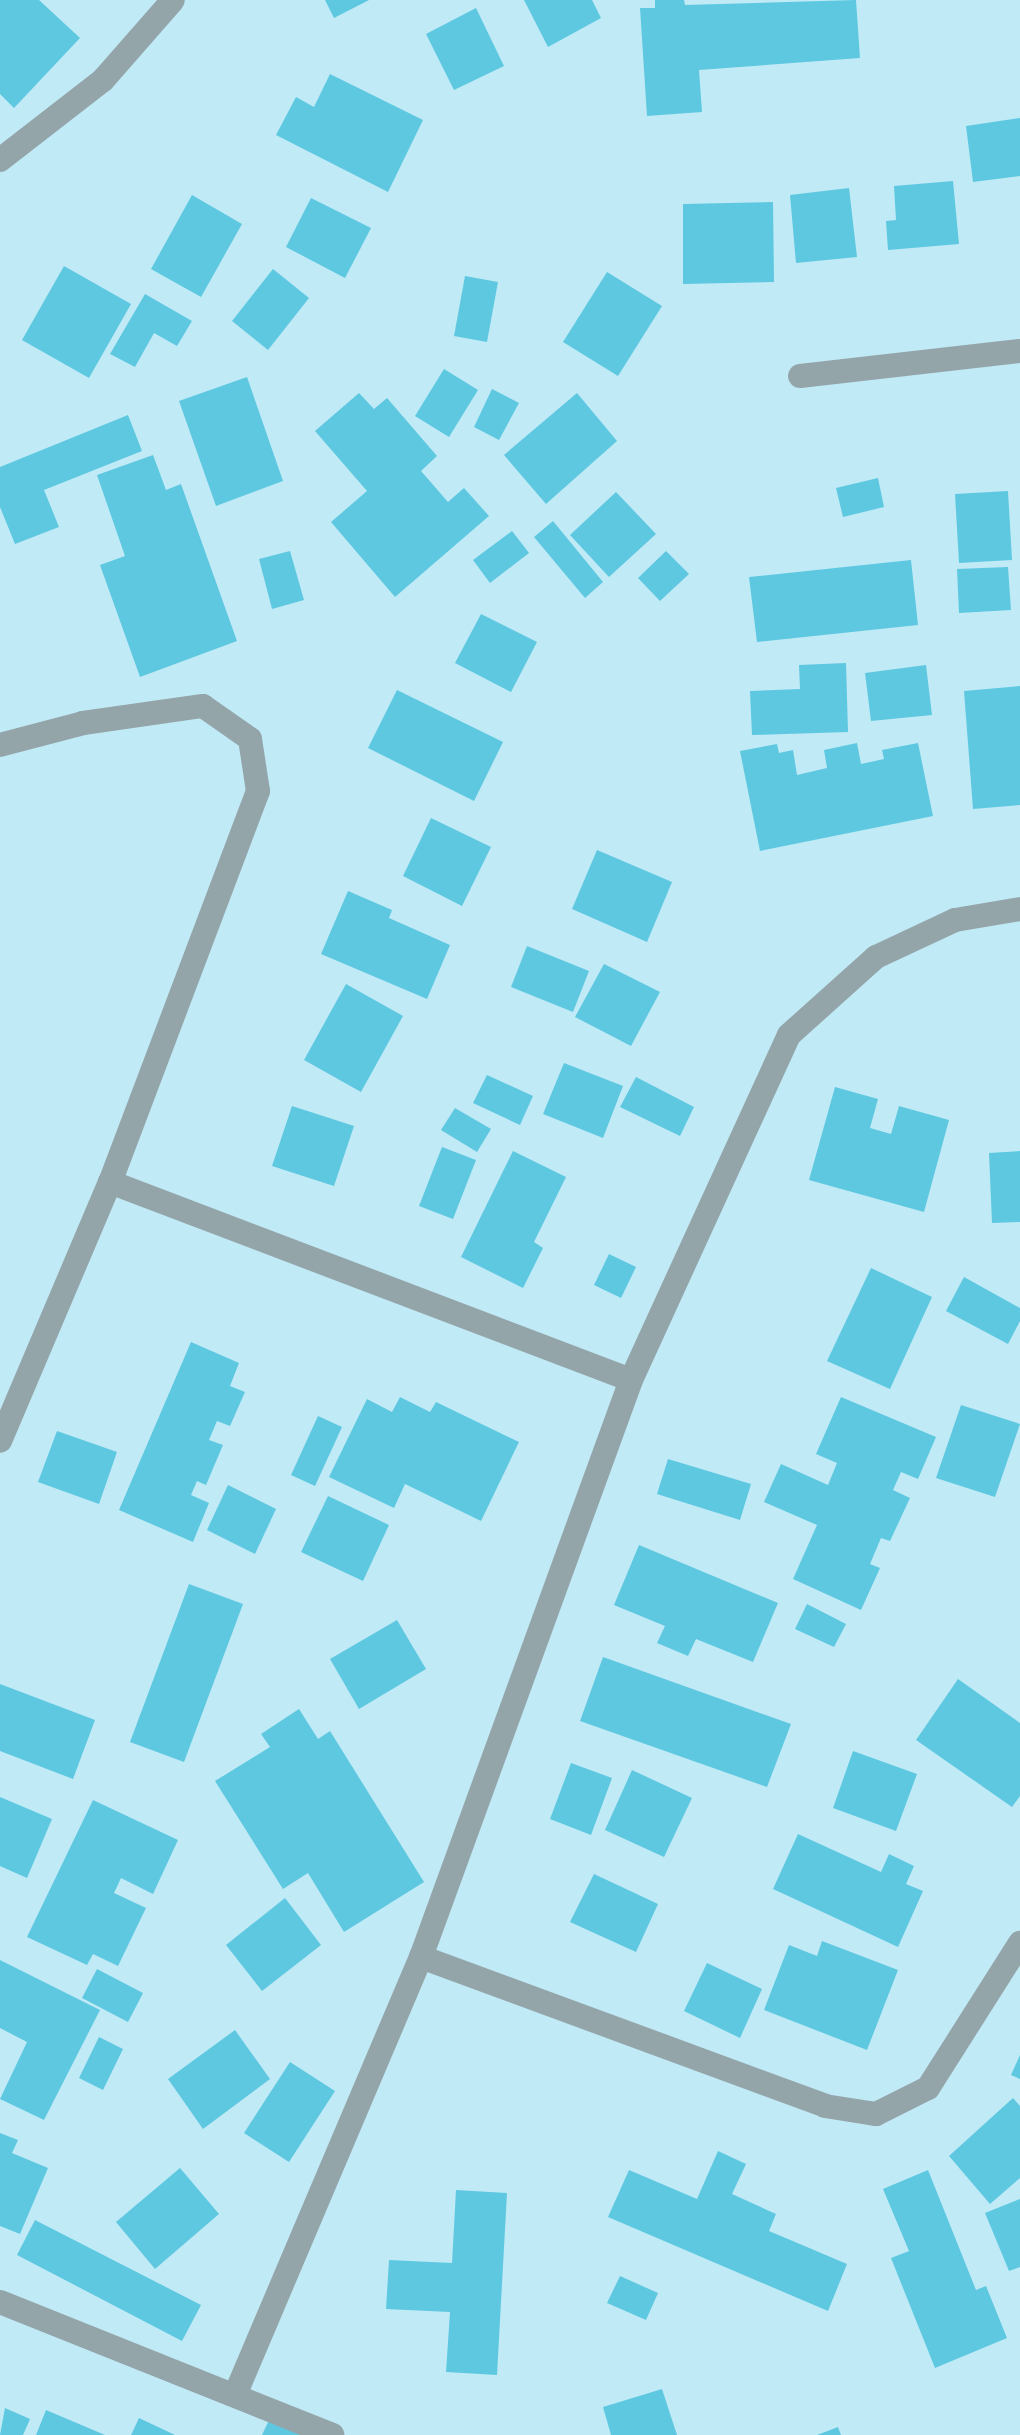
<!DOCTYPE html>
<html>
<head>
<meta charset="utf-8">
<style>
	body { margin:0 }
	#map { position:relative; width:1020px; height:2435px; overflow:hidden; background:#c0eaf6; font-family:"Golos Text",sans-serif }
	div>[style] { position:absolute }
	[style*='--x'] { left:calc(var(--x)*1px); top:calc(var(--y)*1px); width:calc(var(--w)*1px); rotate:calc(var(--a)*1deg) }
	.building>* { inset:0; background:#5ec8e1 }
	.street>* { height:24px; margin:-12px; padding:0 12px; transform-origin:12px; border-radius:12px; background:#94a5aa }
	span { translate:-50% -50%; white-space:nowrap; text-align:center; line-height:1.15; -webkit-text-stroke:6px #fff; paint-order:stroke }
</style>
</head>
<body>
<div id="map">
	<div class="building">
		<div style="clip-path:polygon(0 0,39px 0,80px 38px,14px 108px,0 94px)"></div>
		<div style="clip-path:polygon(325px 0,369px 0,334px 18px)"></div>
		<div style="clip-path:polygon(524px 0,592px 0,601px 18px,548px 47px)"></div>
		<div style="clip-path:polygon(655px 0,684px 0,685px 5px,856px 0,860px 58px,699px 70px,702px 112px,647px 116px,640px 8px,655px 8px)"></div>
		<div style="clip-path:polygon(476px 8px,504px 66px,454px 90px,426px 34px)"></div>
		<div style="clip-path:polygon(330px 74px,423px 120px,388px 192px,276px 135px,296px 97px,314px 107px)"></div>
		<div style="clip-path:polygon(1020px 118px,1020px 176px,973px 182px,966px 126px)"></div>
		<div style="clip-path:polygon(953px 181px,959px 244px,888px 250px,886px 221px,896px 220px,894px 186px)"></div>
		<div style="clip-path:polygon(849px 188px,857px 257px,796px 263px,790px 195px)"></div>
		<div style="clip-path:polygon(192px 195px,242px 224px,201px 297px,151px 269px)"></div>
		<div style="clip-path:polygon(311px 198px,371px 228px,345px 278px,286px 247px)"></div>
		<div style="clip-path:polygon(773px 202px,774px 282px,683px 284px,683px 204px)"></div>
		<div style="clip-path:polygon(64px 266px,131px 304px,89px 378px,22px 340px)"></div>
		<div style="clip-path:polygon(273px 269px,309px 298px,268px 350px,232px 321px)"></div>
		<div style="clip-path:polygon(607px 272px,662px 306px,618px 376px,563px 342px)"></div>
		<div style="clip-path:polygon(465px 276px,498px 282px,487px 342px,454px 336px)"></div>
		<div style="clip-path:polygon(145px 294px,192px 321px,177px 346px,154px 333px,135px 367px,110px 354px)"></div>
		<div style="clip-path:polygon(444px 369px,478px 390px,449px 437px,415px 416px)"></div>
		<div style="clip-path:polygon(247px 377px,283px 481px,216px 506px,179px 401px)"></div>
		<div style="clip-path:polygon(492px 389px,519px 403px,499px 440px,474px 427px)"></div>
		<div style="clip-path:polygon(359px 393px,374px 409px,387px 398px,437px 456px,421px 471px,448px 502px,464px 488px,489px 516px,395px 597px,331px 522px,367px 491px,315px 431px)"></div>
		<div style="clip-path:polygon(577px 393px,617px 441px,546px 504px,504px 455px)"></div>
		<div style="clip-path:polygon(128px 415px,142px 451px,44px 490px,59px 527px,15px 544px,0 507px,0 467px)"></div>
		<div style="clip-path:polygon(153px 455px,166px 490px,181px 484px,237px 641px,140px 677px,100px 565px,125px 556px,97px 475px)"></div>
		<div style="clip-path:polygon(878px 478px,884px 507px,843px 517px,836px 488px)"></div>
		<div style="clip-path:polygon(1008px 491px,1012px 560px,959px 563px,955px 494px)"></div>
		<div style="clip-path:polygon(616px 492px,656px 534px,609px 577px,570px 535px)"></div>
		<div style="clip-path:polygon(553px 521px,603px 582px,585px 598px,534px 537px)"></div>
		<div style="clip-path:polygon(512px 531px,529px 553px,490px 583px,473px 560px)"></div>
		<div style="clip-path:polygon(290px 551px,304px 600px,272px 609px,259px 559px)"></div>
		<div style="clip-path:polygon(666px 551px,689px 574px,660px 601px,638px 578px)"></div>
		<div style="clip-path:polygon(911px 560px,918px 625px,757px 642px,749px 577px)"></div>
		<div style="clip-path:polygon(1008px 567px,1011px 610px,959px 613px,957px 569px)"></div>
		<div style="clip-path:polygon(481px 614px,537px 642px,511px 692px,455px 663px)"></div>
		<div style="clip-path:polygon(846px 663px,848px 732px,752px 735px,750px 691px,800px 689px,799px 665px)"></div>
		<div style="clip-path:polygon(926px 665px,932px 715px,871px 721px,865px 673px)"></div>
		<div style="clip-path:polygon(1020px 686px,1020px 805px,973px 809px,964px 691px)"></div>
		<div style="clip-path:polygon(397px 690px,503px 742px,474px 801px,368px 748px)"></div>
		<div style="clip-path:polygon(857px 743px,861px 764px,884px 759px,882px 750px,918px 743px,933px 816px,760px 851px,740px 751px,777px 744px,779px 753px,793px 750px,797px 775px,827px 768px,824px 750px)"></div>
		<div style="clip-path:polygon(431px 818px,491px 847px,462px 906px,403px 876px)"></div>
		<div style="clip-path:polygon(597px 850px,672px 882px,647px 942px,572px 909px)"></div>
		<div style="clip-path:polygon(348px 891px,392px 910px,389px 918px,450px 945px,427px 999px,321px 954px)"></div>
		<div style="clip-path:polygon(527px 946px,589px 971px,573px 1012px,511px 987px)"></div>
		<div style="clip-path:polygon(604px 964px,660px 992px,631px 1046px,575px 1017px)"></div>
		<div style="clip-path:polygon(346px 984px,403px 1016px,361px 1092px,304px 1060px)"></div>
		<div style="clip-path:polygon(564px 1063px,623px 1086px,603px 1138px,543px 1114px)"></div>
		<div style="clip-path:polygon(487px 1075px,533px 1096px,520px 1125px,473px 1103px)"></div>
		<div style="clip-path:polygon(636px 1077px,694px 1107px,680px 1136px,620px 1107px)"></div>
		<div style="clip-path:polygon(835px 1087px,878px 1099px,870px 1128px,891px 1134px,899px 1106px,949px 1120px,924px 1212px,809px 1180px)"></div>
		<div style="clip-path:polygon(292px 1106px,354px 1126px,334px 1186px,272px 1166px)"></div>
		<div style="clip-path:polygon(455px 1108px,491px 1129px,477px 1152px,441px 1130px)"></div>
		<div style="clip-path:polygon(442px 1147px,476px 1160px,453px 1219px,419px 1206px)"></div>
		<div style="clip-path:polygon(513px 1151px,566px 1177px,534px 1242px,543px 1248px,523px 1288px,461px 1257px)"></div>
		<div style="clip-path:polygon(1020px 1151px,1020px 1222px,992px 1223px,989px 1153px)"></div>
		<div style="clip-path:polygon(609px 1254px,636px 1267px,621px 1298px,594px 1285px)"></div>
		<div style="clip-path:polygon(871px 1268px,932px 1297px,890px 1389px,827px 1361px)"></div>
		<div style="clip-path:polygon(964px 1277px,1020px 1308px,1020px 1321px,1008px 1344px,946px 1311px)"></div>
		<div style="clip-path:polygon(191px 1342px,239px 1363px,230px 1386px,245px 1392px,230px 1426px,217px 1421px,209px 1440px,223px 1445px,206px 1485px,197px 1481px,191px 1495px,209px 1503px,193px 1542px,119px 1510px)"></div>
		<div style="clip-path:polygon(400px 1397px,430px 1412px,436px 1402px,519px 1442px,481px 1521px,405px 1484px,394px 1508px,329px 1477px,367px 1399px,392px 1412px)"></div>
		<div style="clip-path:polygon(841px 1397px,936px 1437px,918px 1479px,901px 1472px,893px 1490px,910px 1498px,890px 1541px,881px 1538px,870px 1564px,880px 1568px,861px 1610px,793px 1579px,817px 1525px,764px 1502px,781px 1464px,828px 1485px,837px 1463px,816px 1454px)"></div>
		<div style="clip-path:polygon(961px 1405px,1020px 1424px,995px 1497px,936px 1478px)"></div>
		<div style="clip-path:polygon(318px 1416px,342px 1427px,315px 1486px,291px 1475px)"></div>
		<div style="clip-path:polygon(57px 1431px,117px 1452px,99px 1504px,38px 1482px)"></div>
		<div style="clip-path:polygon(668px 1459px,751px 1484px,740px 1520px,657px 1494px)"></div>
		<div style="clip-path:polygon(228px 1485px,276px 1509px,255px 1554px,207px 1530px)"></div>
		<div style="clip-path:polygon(328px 1496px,389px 1525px,363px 1581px,301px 1552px)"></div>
		<div style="clip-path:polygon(639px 1545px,778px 1603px,753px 1662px,696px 1639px,688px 1656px,657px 1643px,665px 1626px,614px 1605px)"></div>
		<div style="clip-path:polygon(189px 1584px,243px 1604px,184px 1762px,130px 1742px)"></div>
		<div style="clip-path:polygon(807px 1604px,846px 1624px,834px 1647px,795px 1629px)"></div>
		<div style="clip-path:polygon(397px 1620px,426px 1669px,359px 1709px,330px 1659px)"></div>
		<div style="clip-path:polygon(603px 1657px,791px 1724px,767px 1787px,580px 1721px)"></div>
		<div style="clip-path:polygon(958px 1679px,1020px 1723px,1020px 1796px,1012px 1807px,916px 1740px)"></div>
		<div style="clip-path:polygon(0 1684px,95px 1720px,73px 1779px,0 1751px)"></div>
		<div style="clip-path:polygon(299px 1709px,318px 1739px,330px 1731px,424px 1882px,344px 1932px,308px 1873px,283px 1889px,215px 1781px,270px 1747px,261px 1734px)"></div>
		<div style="clip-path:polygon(853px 1751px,917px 1774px,896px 1831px,833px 1808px)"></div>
		<div style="clip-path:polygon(571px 1763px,612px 1778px,591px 1835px,550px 1819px)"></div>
		<div style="clip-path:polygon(632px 1770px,692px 1798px,664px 1857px,605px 1830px)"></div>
		<div style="clip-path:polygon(0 1797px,52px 1819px,27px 1878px,0 1866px)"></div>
		<div style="clip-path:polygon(93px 1800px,178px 1840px,153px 1894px,121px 1878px,114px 1893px,146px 1908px,118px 1966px,93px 1954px,87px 1965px,27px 1937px)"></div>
		<div style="clip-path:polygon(798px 1834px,881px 1872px,889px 1854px,914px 1866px,906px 1884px,923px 1891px,898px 1947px,773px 1889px)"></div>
		<div style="clip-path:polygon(594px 1874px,658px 1904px,636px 1952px,570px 1922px)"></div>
		<div style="clip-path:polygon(285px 1898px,321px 1945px,262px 1991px,226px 1945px)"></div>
		<div style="clip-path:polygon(822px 1941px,898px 1970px,867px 2050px,764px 2010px,789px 1945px,817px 1956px)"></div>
		<div style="clip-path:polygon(0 1960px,100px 2010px,44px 2120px,0 2099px,27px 2042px,0 2028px)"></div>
		<div style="clip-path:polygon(707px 1963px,762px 1989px,740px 2038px,684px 2011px)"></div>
		<div style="clip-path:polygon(97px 1969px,143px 1993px,128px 2022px,82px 1998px)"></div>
		<div style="clip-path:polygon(235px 2030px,270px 2079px,203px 2129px,168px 2079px)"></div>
		<div style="clip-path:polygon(99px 2037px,123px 2049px,103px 2090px,79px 2078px)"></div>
		<div style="clip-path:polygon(1020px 2055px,1020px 2079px,1011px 2075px)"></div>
		<div style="clip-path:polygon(290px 2062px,335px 2091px,289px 2162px,244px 2133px)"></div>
		<div style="clip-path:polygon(1013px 2098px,1020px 2106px,1020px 2178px,990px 2204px,949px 2156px)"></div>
		<div style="clip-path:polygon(0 2133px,18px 2140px,12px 2153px,48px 2168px,20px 2234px,0 2226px)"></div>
		<div style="clip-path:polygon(718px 2151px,746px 2164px,732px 2194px,776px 2214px,769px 2231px,847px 2264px,828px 2311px,608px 2217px,629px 2170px,697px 2199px)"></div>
		<div style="clip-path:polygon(180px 2168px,219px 2214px,155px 2269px,116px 2222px)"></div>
		<div style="clip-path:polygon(928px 2170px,976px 2290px,986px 2286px,1007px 2338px,935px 2368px,891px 2258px,909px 2251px,883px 2189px)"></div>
		<div style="clip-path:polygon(456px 2190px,507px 2193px,497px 2375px,446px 2372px,450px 2312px,386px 2309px,389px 2260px,452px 2263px)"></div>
		<div style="clip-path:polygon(1020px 2199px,1020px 2267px,1009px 2271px,985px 2213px)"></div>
		<div style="clip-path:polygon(35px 2220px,201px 2305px,182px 2341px,17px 2255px)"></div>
		<div style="clip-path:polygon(620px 2276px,658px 2293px,646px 2320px,607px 2303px)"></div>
		<div style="clip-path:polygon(662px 2389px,677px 2435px,611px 2435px,603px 2407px)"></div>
		<div style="clip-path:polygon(5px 2408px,30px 2419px,23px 2435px,0 2435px)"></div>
		<div style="clip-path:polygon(46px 2410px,105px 2435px,36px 2435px)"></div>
		<div style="clip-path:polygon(271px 2416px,312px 2435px,262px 2435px)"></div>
		<div style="clip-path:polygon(139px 2418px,175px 2435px,131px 2435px)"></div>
		<div style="clip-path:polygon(838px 2427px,841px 2435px,817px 2435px)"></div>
	</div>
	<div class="street">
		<div style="--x:0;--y:160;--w:130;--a:-37.8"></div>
		<div style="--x:103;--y:80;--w:106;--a:-48.8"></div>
		<div style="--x:800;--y:376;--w:221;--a:-6.5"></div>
		<div style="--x:0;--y:745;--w:86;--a:-14.8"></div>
		<div style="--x:83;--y:723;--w:121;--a:-8.1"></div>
		<div style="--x:203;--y:706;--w:57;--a:35.1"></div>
		<div style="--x:250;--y:739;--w:53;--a:81.3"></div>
		<div style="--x:258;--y:791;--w:418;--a:110.7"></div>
		<div style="--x:110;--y:1182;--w:281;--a:113"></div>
		<div style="--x:110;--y:1182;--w:557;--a:20.81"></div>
		<div style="--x:421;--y:1957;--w:431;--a:20.2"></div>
		<div style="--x:825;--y:2106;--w:52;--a:8.9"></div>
		<div style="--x:876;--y:2114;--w:58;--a:-26.6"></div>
		<div style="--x:928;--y:2088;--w:172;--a:-57.6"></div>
		<div style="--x:0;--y:2302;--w:358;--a:21.8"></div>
		<div style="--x:235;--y:2395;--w:476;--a:-67"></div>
		<div style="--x:421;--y:1957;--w:614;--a:-70"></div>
		<div style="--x:631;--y:1380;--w:379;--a:-65.4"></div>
		<div style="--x:789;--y:1035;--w:117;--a:-41.9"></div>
		<div style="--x:876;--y:957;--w:87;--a:-25.1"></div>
		<div style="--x:955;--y:920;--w:66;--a:-9.6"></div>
	</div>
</div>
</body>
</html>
